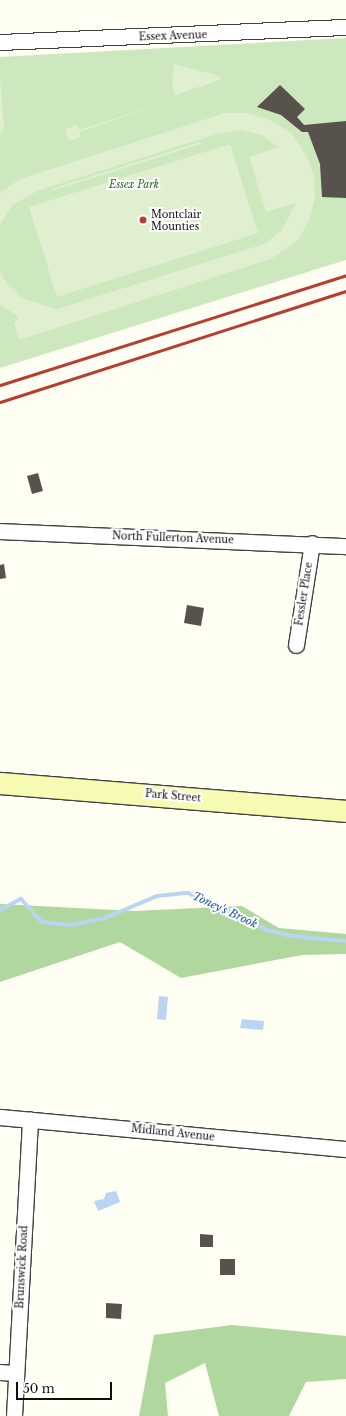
<!DOCTYPE html>
<html>
<head>
<meta charset="utf-8">
<style>
	body { margin:0 }
	#map { position:relative; width:346px; height:1416px; overflow:hidden; background:#fefef3; font-family:"Libre Baskerville",serif }
	div>[style] { position:absolute }
	[style*='--x'] { left:calc(var(--x)*1px); top:calc(var(--y)*1px); width:calc(var(--w)*1px); rotate:calc(var(--a)*1deg) }
	.green>* { inset:0; background:#cde7be }
	.forest>* { inset:0; background:#afd79e }
	.pitch>* { inset:0; background:#dfefcf }
	.water>* { inset:0; background:#bad5f3 }
	.stream>* { height:4px; margin:-2px; padding:0 2px; transform-origin:2px; border-radius:2px; background:#bad5f3 }
	.building>* { inset:0; background:#57524c }
	.roads { filter:drop-shadow(1px 0 #424242) drop-shadow(-1px 0 #424242) drop-shadow(0 1px #424242) drop-shadow(0 -1px #424242) }
	.street>* { height:15px; margin:-7.5px; padding:0 7.5px; transform-origin:7.5px; border-radius:7.5px; background:#fff }
	.secondary>* { height:21px; margin:-10.5px; padding:0 10.5px; transform-origin:10.5px; border-radius:10.5px; background:#f7fab2 }
	.rail>* { height:3px; margin:-1.5px; padding:0 1.5px; transform-origin:1.5px; border-radius:1.5px; background:#b73d2f }
	.dots>* { width:11px; height:11px; translate:-50% -50%; box-sizing:border-box; border:2px solid #fff; border-radius:50% }
	span { translate:-50% -50%; white-space:nowrap; text-align:center; line-height:1.15; -webkit-text-stroke:4px #fff; paint-order:stroke }
	.street-label { font-size:10px; color:#0f0f0f }
	.park-label { font-size:10px; color:#276423; font-style:italic }
	.poi-label { font-size:10px; color:#0f0f0f }
	.left { translate:0 -50%; text-align:left }
	.water-label { font-size:11px; color:#20539a; font-style:italic }
	.scale { position:absolute; left:16px; top:1382px; width:96px; height:18px; box-sizing:border-box; border:2px solid #0f0f0f; border-top:0; padding-left:5px; font-size:12px; line-height:14px; white-space:nowrap; color:#0f0f0f; -webkit-text-stroke:3px #fff; paint-order:stroke }
</style>
</head>
<body>
<div id="map">
	<div class="green">
		<div style="clip-path:polygon(346px 38px,346px 260px,0 368px,0 57px)"></div>
	</div>
	<div class="forest">
		<div style="clip-path:polygon(0 904px,134px 911px,242px 906px,279px 928px,346px 934px,346px 954px,302px 955px,181px 978px,120px 942px,0 982px)"></div>
		<div style="clip-path:polygon(232px 1325px,346px 1336px,346px 1379px,306px 1382px,289px 1416px,219px 1416px,205px 1363px,165px 1383px,168px 1416px,139px 1416px,154px 1335px)"></div>
	</div>
	<div class="pitch">
		<div style="clip-path:polygon(174px 64px,220px 76px,220px 80px,175px 95px,172px 83px)"></div>
		<div style="clip-path:polygon(0 77px,4px 128px,0 135px)"></div>
		<div style="clip-path:polygon(161px 104px,80px 132px,81px 137px,69px 141px,65px 129px,77px 125px,79px 130px)"></div>
		<div style="clip-path:polygon(225px 113px,246px 113px,270px 120px,292px 134px,307px 157px,314px 175px,315px 198px,309px 221px,298px 240px,271px 259px,19px 340px,14px 324px,19px 317px,0 304px,0 272px,8px 285px,23px 299px,57px 309px,264px 244px,282px 230px,296px 203px,266px 212px,249px 157px,278px 147px,262px 135px,241px 130px,214px 135px,37px 191px,13px 205px,0 224px,0 193px,20px 179px)"></div>
		<div style="clip-path:polygon(200px 142px,201px 144px,52px 191px,51px 189px)"></div>
		<div style="clip-path:polygon(230px 144px,258px 233px,57px 297px,29px 207px)"></div>
	</div>
	<div class="water">
		<div style="clip-path:polygon(159px 996px,168px 997px,166px 1020px,157px 1019px)"></div>
		<div style="clip-path:polygon(242px 1019px,264px 1021px,263px 1030px,240px 1028px)"></div>
		<div style="clip-path:polygon(116px 1191px,120px 1202px,98px 1211px,94px 1201px,104px 1199px,106px 1193px)"></div>
	</div>
	<div class="stream">
		<div style="--x:0;--y:910;--w:24;--a:-28"></div>
		<div style="--x:21;--y:899;--w:31;--a:48"></div>
		<div style="--x:42;--y:922;--w:28;--a:6"></div>
		<div style="--x:70;--y:925;--w:36;--a:-11"></div>
		<div style="--x:105;--y:918;--w:56;--a:-22.9"></div>
		<div style="--x:157;--y:896;--w:31;--a:-6"></div>
		<div style="--x:188;--y:893;--w:87;--a:25.1"></div>
		<div style="--x:267;--y:930;--w:25;--a:14"></div>
		<div style="--x:291;--y:936;--w:55;--a:5.2"></div>
	</div>
	<div class="building">
		<div style="clip-path:polygon(280px 85px,305px 109px,297px 117px,304px 125px,346px 121px,346px 198px,322px 197px,320px 164px,308px 132px,302px 132px,281px 115px,257px 107px)"></div>
		<div style="clip-path:polygon(38px 473px,43px 491px,32px 494px,27px 476px)"></div>
		<div style="clip-path:polygon(4px 564px,6px 578px,0 579px,0 565px)"></div>
		<div style="clip-path:polygon(187px 605px,204px 608px,201px 626px,184px 623px)"></div>
		<div style="clip-path:polygon(200px 1234px,213px 1235px,213px 1247px,200px 1247px)"></div>
		<div style="clip-path:polygon(220px 1259px,235px 1259px,235px 1275px,220px 1275px)"></div>
		<div style="clip-path:polygon(106px 1303px,122px 1304px,121px 1319px,106px 1318px)"></div>
	</div>
	<div class="roads">
		<div class="street">
			<div style="--x:0;--y:42;--w:346;--a:-2.5"></div>
			<div style="--x:0;--y:531;--w:346;--a:2.5"></div>
			<div style="--x:296;--y:645;--w:103;--a:-81.1"></div>
			<div style="--x:0;--y:1117;--w:347;--a:5.3"></div>
			<div style="--x:0;--y:1372;--w:16;--a:4"></div>
			<div style="--x:14;--y:1416;--w:297;--a:-86.9"></div>
		</div>
		<div class="secondary">
			<div style="--x:0;--y:783;--w:347;--a:4.6"></div>
		</div>
	</div>
	<div class="rail">
		<div style="--x:0;--y:385;--w:363;--a:-17.6"></div>
		<div style="--x:0;--y:402;--w:363;--a:-17.8"></div>
	</div>
	<div class="dots">
		<div style="left:143px;top:220px;background:#b73d2f"></div>
	</div>
	<div class="street-label">
		<span style="left:173px;top:36px;rotate:-2deg">Essex Avenue</span>
		<span style="left:173px;top:538px;rotate:2deg">North Fullerton Avenue</span>
		<span style="left:304px;top:594px;rotate:-81deg">Fessler Place</span>
		<span style="left:173px;top:796px;rotate:5deg">Park Street</span>
		<span style="left:173px;top:1133px;rotate:6deg">Midland Avenue</span>
		<span style="left:22px;top:1267px;rotate:-87deg">Brunswick Road</span>
	</div>
	<div class="park-label">
		<span style="left:134px;top:185px">Essex Park</span>
	</div>
	<div class="poi-label">
		<span class="left" style="left:151px;top:220px">Montclair<br>Mounties</span>
	</div>
	<div class="water-label">
		<span style="left:225px;top:910px;rotate:25deg">Toney's Brook</span>
	</div>
	<div class="scale">50 m</div>
</div>
</body>
</html>
